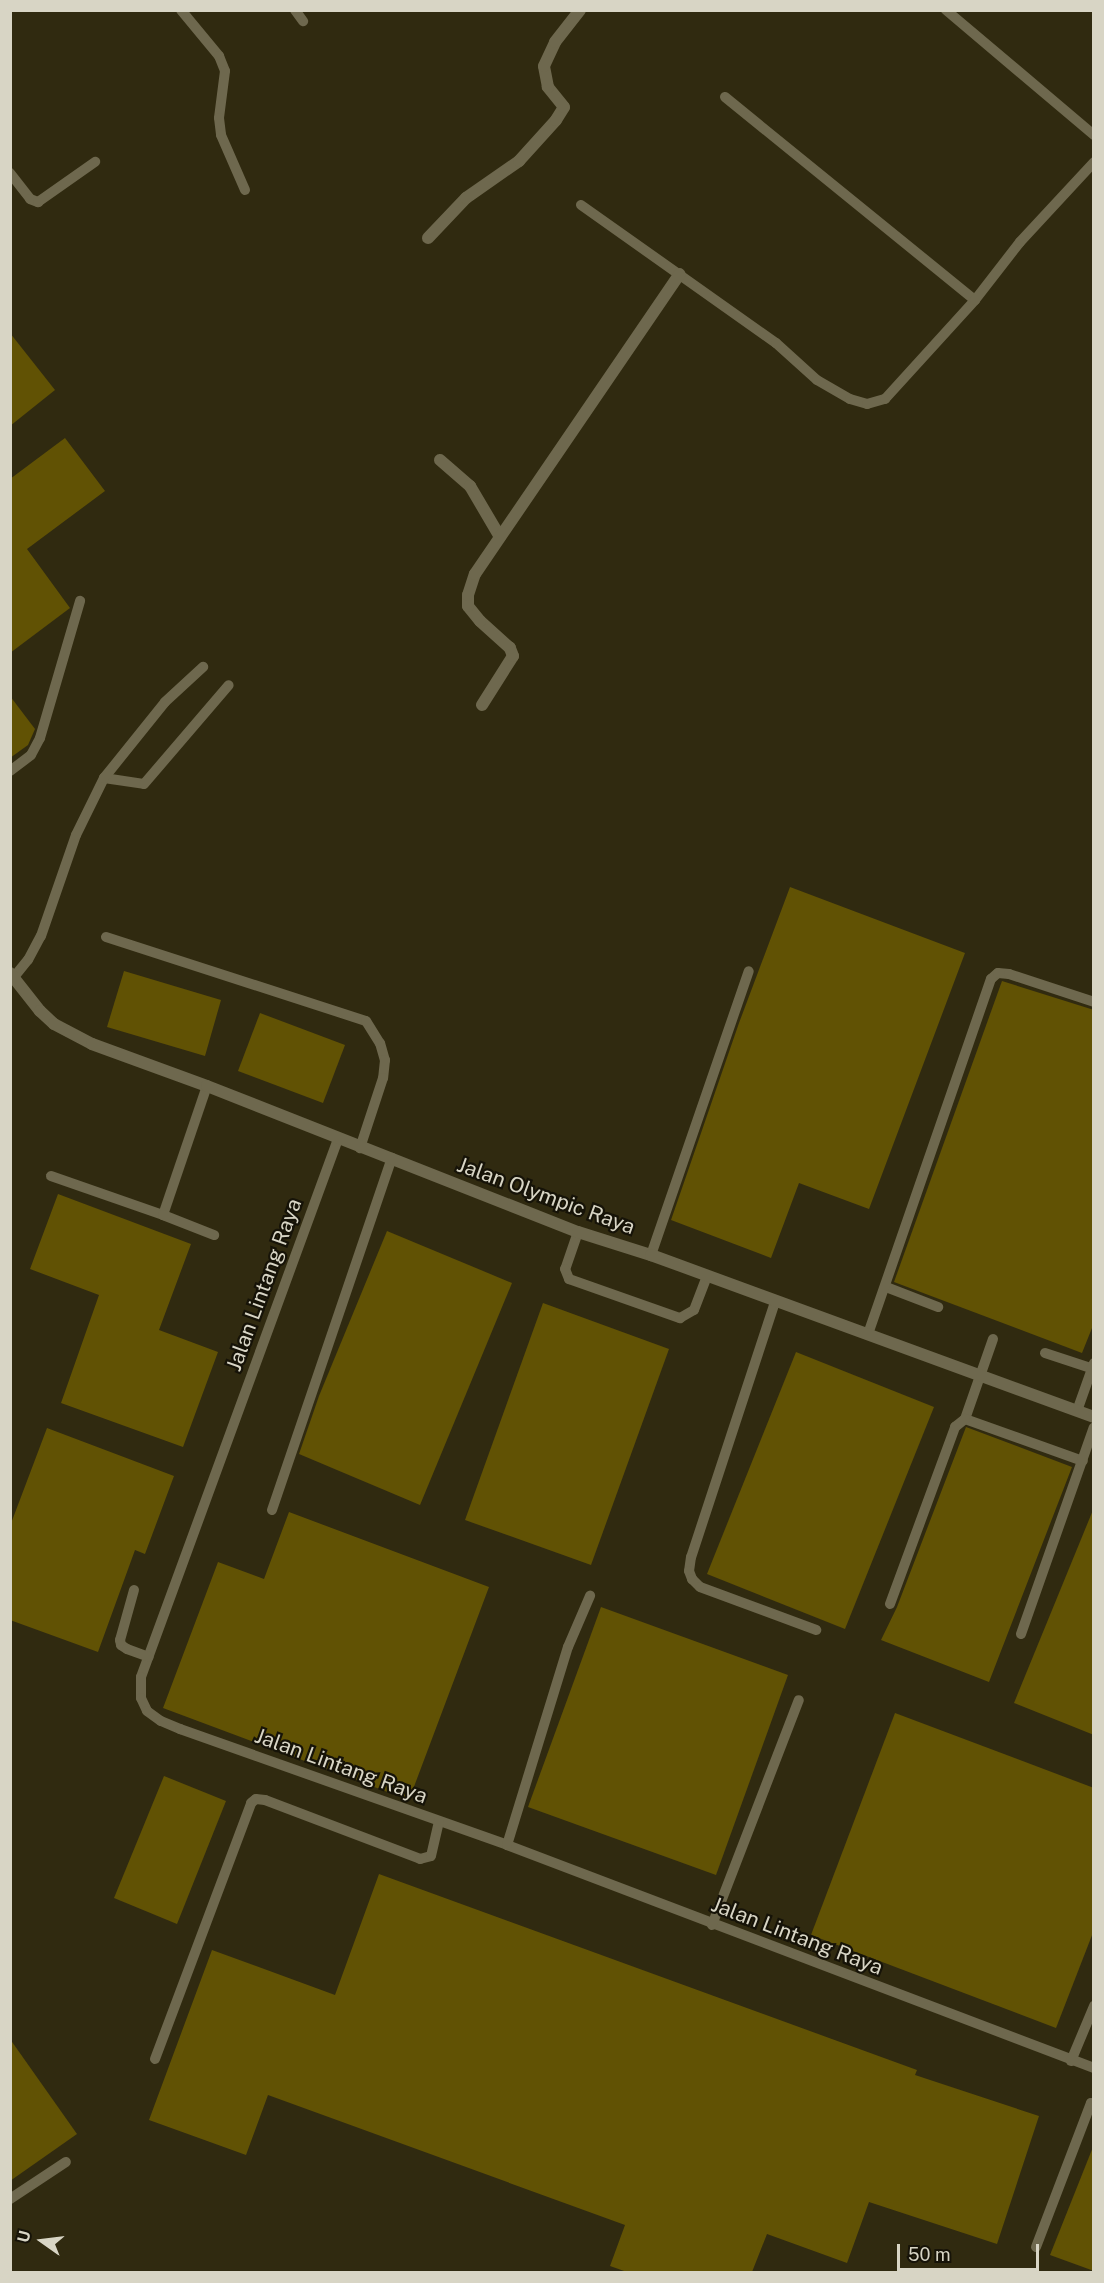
<!DOCTYPE html>
<html>
<head>
<meta charset="utf-8">
<style>
	body { margin:0 }
	#map { position:relative; width:1104px; height:2283px; overflow:hidden; background:#302a10; font-family:"Public Sans",sans-serif }
	div>[style] { position:absolute }
	[style*='--x'] { left:calc(var(--x)*1px); top:calc(var(--y)*1px); width:calc(var(--w)*1px); rotate:calc(var(--a)*1deg) }
	.building>* { inset:0; background:#615204 }
	.service>* { height:10px; margin:-5px; padding:0 5px; transform-origin:5px; border-radius:5px; background:#6e684e }
	.minor>* { height:12px; margin:-6px; padding:0 6px; transform-origin:6px; border-radius:6px; background:#6e684e }
	span { translate:-50% -50%; white-space:nowrap; text-align:center; line-height:1.15; -webkit-text-stroke:4.5px #161308; paint-order:stroke }
	.street-label { font-size:21px; color:#d8d5c5 }
	.frame { position:absolute; inset:0; border:12px solid #d8d5c5; pointer-events:none }
	.north { position:absolute; left:12px; top:2211px; width:60px; height:60px; -webkit-text-stroke:4px #161308; paint-order:stroke; rotate:284deg; font-size:16px; font-weight:700; line-height:24px; text-align:center; color:#d8d5c5 }
	.north::after { content:''; display:block; margin:auto; width:21px; height:27px; background:#d8d5c5; clip-path:polygon(50% 0,100% 100%,50% 72%,0 100%) }
	.scale { position:absolute; left:897px; top:2244px; width:142px; height:27px; box-sizing:border-box; border:3px solid #d8d5c5; border-top:0; padding-left:8px; font-size:18px; line-height:21px; white-space:nowrap; color:#d8d5c5; -webkit-text-stroke:4px #161308; paint-order:stroke }
</style>
</head>
<body>
<div id="map">
	<div class="building">
		<div style="clip-path:polygon(10px 333px,55px 390px,10px 426px)"></div>
		<div style="clip-path:polygon(65px 438px,105px 491px,27px 549px,70px 608px,10px 653px,10px 479px)"></div>
		<div style="clip-path:polygon(10px 696px,35px 729px,28px 745px,10px 758px)"></div>
		<div style="clip-path:polygon(790px 887px,965px 953px,869px 1209px,799px 1183px,771px 1258px,671px 1220px,739px 1023px)"></div>
		<div style="clip-path:polygon(124px 971px,221px 1000px,205px 1056px,107px 1027px)"></div>
		<div style="clip-path:polygon(1002px 981px,1094px 1010px,1094px 1323px,1082px 1353px,894px 1282px)"></div>
		<div style="clip-path:polygon(260px 1013px,345px 1045px,323px 1103px,238px 1071px)"></div>
		<div style="clip-path:polygon(58px 1194px,191px 1244px,159px 1330px,218px 1352px,183px 1447px,61px 1403px,99px 1295px,30px 1269px)"></div>
		<div style="clip-path:polygon(387px 1231px,512px 1283px,420px 1505px,299px 1454px,319px 1396px)"></div>
		<div style="clip-path:polygon(543px 1303px,669px 1349px,591px 1565px,465px 1520px)"></div>
		<div style="clip-path:polygon(796px 1352px,934px 1407px,845px 1629px,707px 1574px)"></div>
		<div style="clip-path:polygon(966px 1427px,1072px 1467px,989px 1682px,881px 1640px,897px 1607px)"></div>
		<div style="clip-path:polygon(47px 1428px,174px 1476px,145px 1554px,135px 1550px,98px 1652px,10px 1620px,10px 1526px)"></div>
		<div style="clip-path:polygon(1093px 1510px,1094px 1510px,1094px 1735px,1014px 1703px)"></div>
		<div style="clip-path:polygon(289px 1512px,489px 1587px,409px 1800px,163px 1708px,218px 1562px,264px 1579px)"></div>
		<div style="clip-path:polygon(601px 1607px,788px 1675px,716px 1875px,528px 1807px)"></div>
		<div style="clip-path:polygon(895px 1713px,1094px 1788px,1094px 1930px,1056px 2028px,811px 1935px)"></div>
		<div style="clip-path:polygon(164px 1776px,226px 1801px,177px 1924px,114px 1898px)"></div>
		<div style="clip-path:polygon(379px 1874px,917px 2070px,915px 2075px,1039px 2116px,997px 2244px,869px 2202px,847px 2263px,767px 2234px,752px 2272px,627px 2272px,610px 2266px,625px 2225px,268px 2095px,246px 2155px,149px 2120px,212px 1950px,335px 1995px)"></div>
		<div style="clip-path:polygon(10px 2039px,77px 2134px,10px 2181px)"></div>
		<div style="clip-path:polygon(1093px 2147px,1094px 2147px,1094px 2271px,1050px 2255px)"></div>
	</div>
	<div class="service">
		<div style="--x:181;--y:10;--w:60;--a:50.4"></div>
		<div style="--x:219;--y:56;--w:16;--a:68"></div>
		<div style="--x:225;--y:71;--w:47;--a:97.3"></div>
		<div style="--x:219;--y:118;--w:17;--a:83"></div>
		<div style="--x:221;--y:135;--w:60;--a:66.4"></div>
		<div style="--x:295;--y:10;--w:14;--a:54"></div>
		<div style="--x:946;--y:10;--w:194;--a:40.2"></div>
		<div style="--x:725;--y:97;--w:322;--a:39.1"></div>
		<div style="--x:10;--y:173;--w:33;--a:52"></div>
		<div style="--x:30;--y:199;--w:9;--a:21"></div>
		<div style="--x:38;--y:202;--w:70;--a:-35.1"></div>
		<div style="--x:581;--y:205;--w:239;--a:35.3"></div>
		<div style="--x:776;--y:343;--w:55;--a:42.1"></div>
		<div style="--x:817;--y:380;--w:38;--a:30"></div>
		<div style="--x:850;--y:399;--w:18;--a:16"></div>
		<div style="--x:867;--y:404;--w:19;--a:-16"></div>
		<div style="--x:885;--y:399;--w:134;--a:-47.7"></div>
		<div style="--x:975;--y:300;--w:73;--a:-52.2"></div>
		<div style="--x:1020;--y:242;--w:109;--a:-47.2"></div>
		<div style="--x:10;--y:771;--w:26;--a:-37"></div>
		<div style="--x:31;--y:755;--w:19;--a:-62"></div>
		<div style="--x:40;--y:738;--w:143;--a:-73.7"></div>
		<div style="--x:104;--y:778;--w:40;--a:8.5"></div>
		<div style="--x:144;--y:784;--w:130;--a:-49.4"></div>
		<div style="--x:106;--y:937;--w:273;--a:17.9"></div>
		<div style="--x:366;--y:1021;--w:26;--a:58"></div>
		<div style="--x:380;--y:1043;--w:18;--a:74"></div>
		<div style="--x:385;--y:1060;--w:18;--a:96"></div>
		<div style="--x:383;--y:1078;--w:74;--a:108.2"></div>
		<div style="--x:14;--y:977;--w:22;--a:-51"></div>
		<div style="--x:28;--y:960;--w:27;--a:-62"></div>
		<div style="--x:41;--y:936;--w:107;--a:-70.9"></div>
		<div style="--x:76;--y:835;--w:64;--a:-63.8"></div>
		<div style="--x:104;--y:778;--w:97;--a:-51.2"></div>
		<div style="--x:165;--y:702;--w:52;--a:-42.6"></div>
		<div style="--x:338;--y:1139;--w:573;--a:110.11"></div>
		<div style="--x:141;--y:1677;--w:21;--a:90"></div>
		<div style="--x:141;--y:1698;--w:14;--a:65"></div>
		<div style="--x:147;--y:1711;--w:17;--a:36"></div>
		<div style="--x:161;--y:1721;--w:21;--a:23"></div>
		<div style="--x:180;--y:1729;--w:347;--a:19.5"></div>
		<div style="--x:507;--y:1845;--w:628;--a:20.8"></div>
		<div style="--x:51;--y:1176;--w:119;--a:19.2"></div>
		<div style="--x:163;--y:1215;--w:136;--a:-71.2"></div>
		<div style="--x:163;--y:1215;--w:55;--a:21.4"></div>
		<div style="--x:578;--y:1232;--w:39;--a:109"></div>
		<div style="--x:565;--y:1269;--w:11;--a:68"></div>
		<div style="--x:569;--y:1279;--w:118;--a:19.4"></div>
		<div style="--x:680;--y:1318;--w:16;--a:-30"></div>
		<div style="--x:694;--y:1310;--w:36;--a:-69"></div>
		<div style="--x:651;--y:1255;--w:300;--a:-71"></div>
		<div style="--x:886;--y:1287;--w:56;--a:21"></div>
		<div style="--x:775;--y:1302;--w:268;--a:108.2"></div>
		<div style="--x:691;--y:1557;--w:14;--a:98"></div>
		<div style="--x:689;--y:1571;--w:9;--a:69"></div>
		<div style="--x:692;--y:1579;--w:11;--a:45"></div>
		<div style="--x:700;--y:1587;--w:124;--a:20.3"></div>
		<div style="--x:868;--y:1334;--w:376;--a:-70.9"></div>
		<div style="--x:991;--y:979;--w:9;--a:-41"></div>
		<div style="--x:998;--y:973;--w:11;--a:5"></div>
		<div style="--x:1009;--y:974;--w:89;--a:18.2"></div>
		<div style="--x:993;--y:1339;--w:85;--a:109.3"></div>
		<div style="--x:965;--y:1419;--w:125;--a:19.6"></div>
		<div style="--x:1045;--y:1353;--w:48;--a:18.1"></div>
		<div style="--x:1077;--y:1411;--w:51;--a:-70.5"></div>
		<div style="--x:272;--y:1510;--w:372;--a:-71.2"></div>
		<div style="--x:134;--y:1590;--w:52;--a:105.6"></div>
		<div style="--x:120;--y:1640;--w:5;--a:79"></div>
		<div style="--x:121;--y:1645;--w:7;--a:34"></div>
		<div style="--x:127;--y:1649;--w:23;--a:20"></div>
		<div style="--x:890;--y:1604;--w:189;--a:-69.8"></div>
		<div style="--x:955;--y:1427;--w:13;--a:-39"></div>
		<div style="--x:1021;--y:1634;--w:219;--a:-70.6"></div>
		<div style="--x:507;--y:1845;--w:207;--a:-72.9"></div>
		<div style="--x:568;--y:1647;--w:56;--a:-66.7"></div>
		<div style="--x:712;--y:1925;--w:241;--a:-68.9"></div>
		<div style="--x:155;--y:2059;--w:273;--a:-69.4"></div>
		<div style="--x:251;--y:1803;--w:6;--a:-39"></div>
		<div style="--x:256;--y:1799;--w:9;--a:6"></div>
		<div style="--x:265;--y:1800;--w:166;--a:20.8"></div>
		<div style="--x:420;--y:1859;--w:11;--a:-15"></div>
		<div style="--x:431;--y:1856;--w:35;--a:-77"></div>
		<div style="--x:1071;--y:2061;--w:60;--a:-67.3"></div>
		<div style="--x:10;--y:2199;--w:67;--a:-33.5"></div>
		<div style="--x:1036;--y:2247;--w:154;--a:-69.1"></div>
		<div style="--x:1091;--y:2103;--w:3;--a:18"></div>
	</div>
	<div class="minor">
		<div style="--x:428;--y:238;--w:55;--a:-46.5"></div>
		<div style="--x:466;--y:198;--w:65;--a:-34.9"></div>
		<div style="--x:519;--y:161;--w:55;--a:-47.9"></div>
		<div style="--x:556;--y:120;--w:15;--a:-58"></div>
		<div style="--x:564;--y:107;--w:26;--a:-129"></div>
		<div style="--x:548;--y:87;--w:21;--a:-101"></div>
		<div style="--x:544;--y:66;--w:26;--a:-65"></div>
		<div style="--x:555;--y:42;--w:41;--a:-52"></div>
		<div style="--x:440;--y:460;--w:40;--a:41"></div>
		<div style="--x:470;--y:486;--w:59;--a:59.5"></div>
		<div style="--x:482;--y:705;--w:58;--a:-57.7"></div>
		<div style="--x:513;--y:656;--w:9;--a:-111"></div>
		<div style="--x:510;--y:648;--w:40;--a:-138"></div>
		<div style="--x:480;--y:621;--w:19;--a:-129"></div>
		<div style="--x:468;--y:606;--w:11;--a:-90"></div>
		<div style="--x:468;--y:595;--w:22;--a:-72"></div>
		<div style="--x:475;--y:574;--w:363;--a:-55.7"></div>
		<div style="--x:10;--y:973;--w:48;--a:51.7"></div>
		<div style="--x:40;--y:1011;--w:19;--a:43"></div>
		<div style="--x:54;--y:1024;--w:43;--a:27.8"></div>
		<div style="--x:92;--y:1044;--w:122;--a:20.1"></div>
		<div style="--x:207;--y:1086;--w:399;--a:21.5"></div>
		<div style="--x:578;--y:1232;--w:77;--a:17.5"></div>
		<div style="--x:651;--y:1255;--w:472;--a:20.1"></div>
	</div>
	<div class="street-label">
		<span style="left:546px;top:1196px;rotate:20deg">Jalan Olympic Raya</span>
		<span style="left:264px;top:1285px;rotate:-70deg">Jalan Lintang Raya</span>
		<span style="left:341px;top:1766px;rotate:20deg">Jalan Lintang Raya</span>
		<span style="left:797px;top:1936px;rotate:21deg">Jalan Lintang Raya</span>
	</div>
	<div class="frame"></div>
	<div class="north">U</div>
	<div class="scale">50 m</div>
</div>
</body>
</html>
